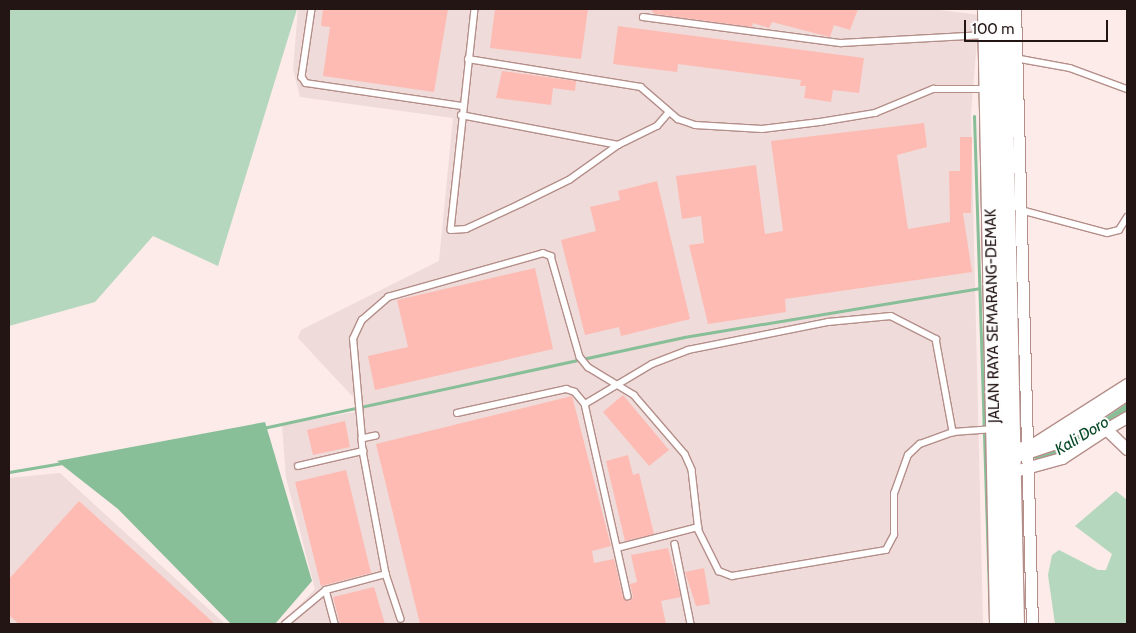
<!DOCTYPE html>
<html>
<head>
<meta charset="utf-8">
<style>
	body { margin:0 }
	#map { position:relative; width:1136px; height:633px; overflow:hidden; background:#fcebe9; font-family:Cabin,sans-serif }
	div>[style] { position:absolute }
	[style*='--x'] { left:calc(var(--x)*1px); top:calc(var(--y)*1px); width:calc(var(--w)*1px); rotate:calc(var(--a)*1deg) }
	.built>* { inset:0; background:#efdbd9 }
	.green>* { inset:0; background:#b5d7be }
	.water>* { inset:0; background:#88be98 }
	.stream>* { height:3px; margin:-1.5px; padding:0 1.5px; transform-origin:1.5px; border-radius:1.5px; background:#88be98 }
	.building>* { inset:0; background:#febbb3 }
	.roads { filter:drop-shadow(1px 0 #b48e89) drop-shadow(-1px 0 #b48e89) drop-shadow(0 1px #b48e89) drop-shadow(0 -1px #b48e89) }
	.service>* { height:5.5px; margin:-2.75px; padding:0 2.75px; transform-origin:2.75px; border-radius:2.75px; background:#fff }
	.minor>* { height:11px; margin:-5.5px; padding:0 5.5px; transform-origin:5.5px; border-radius:5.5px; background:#fff }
	.trunk>* { height:19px; margin:-9.5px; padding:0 9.5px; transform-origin:9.5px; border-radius:9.5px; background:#fff }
	span { translate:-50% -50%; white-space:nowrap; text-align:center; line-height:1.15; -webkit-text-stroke:4px #fdfdfd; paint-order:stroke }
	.street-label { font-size:15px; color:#231514 }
	.water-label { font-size:16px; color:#044825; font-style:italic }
	.frame { position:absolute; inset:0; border:10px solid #231514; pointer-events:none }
	.scale { position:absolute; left:964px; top:20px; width:144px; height:22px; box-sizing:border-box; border:2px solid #231514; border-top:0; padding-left:6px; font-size:15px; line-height:18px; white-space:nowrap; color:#231514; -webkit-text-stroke:4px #fdfdfd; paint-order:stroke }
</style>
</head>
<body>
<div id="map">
	<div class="built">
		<div style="clip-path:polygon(298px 9px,932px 9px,979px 15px,971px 114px,983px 624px,282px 624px,315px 589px,286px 478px,282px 425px,355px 412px,354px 398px,298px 338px,301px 330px,439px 261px,453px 118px,300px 97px,293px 69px)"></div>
		<div style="clip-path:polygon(60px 473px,131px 538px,225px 624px,9px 624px,9px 478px)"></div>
	</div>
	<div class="green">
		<div style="clip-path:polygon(9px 9px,297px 9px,218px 266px,153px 236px,95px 302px,9px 326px)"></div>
		<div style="clip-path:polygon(1116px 491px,1127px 500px,1127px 624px,1055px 624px,1048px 575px,1052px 555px,1059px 550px,1098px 570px,1106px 570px,1112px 554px,1075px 526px)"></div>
	</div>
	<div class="water">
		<div style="clip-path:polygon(1127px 403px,1127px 413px,1069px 452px,1036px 463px,1034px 457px,1088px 430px)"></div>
		<div style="clip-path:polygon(265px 422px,312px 581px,275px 624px,231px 624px,118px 509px,57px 461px)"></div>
	</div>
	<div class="stream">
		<div style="--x:974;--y:116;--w:488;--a:88.2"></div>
		<div style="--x:263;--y:428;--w:431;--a:-12.2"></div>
		<div style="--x:684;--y:337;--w:299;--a:-9.4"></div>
		<div style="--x:9;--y:472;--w:54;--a:-9.6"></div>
	</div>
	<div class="building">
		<div style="clip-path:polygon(323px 9px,448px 9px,434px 92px,323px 76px,330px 27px,321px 26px)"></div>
		<div style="clip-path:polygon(495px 9px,588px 9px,581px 59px,490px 48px)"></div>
		<div style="clip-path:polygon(650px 9px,858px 9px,850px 30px,834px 25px,830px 37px,772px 22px,769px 28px,753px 23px,752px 27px,655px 14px)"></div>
		<div style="clip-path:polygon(618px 26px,864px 58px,859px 93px,833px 90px,831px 102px,804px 98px,806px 86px,800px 86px,801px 80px,678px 64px,677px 72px,613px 64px)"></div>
		<div style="clip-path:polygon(502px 71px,576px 81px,575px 91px,553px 88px,551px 105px,496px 98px)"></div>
		<div style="clip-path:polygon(924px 123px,927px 147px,897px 155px,908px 229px,950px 222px,949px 171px,960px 171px,960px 137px,972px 137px,971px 213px,963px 213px,972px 272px,785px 299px,786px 312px,708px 324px,689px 245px,704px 243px,701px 216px,682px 219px,676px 176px,756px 165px,765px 234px,783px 231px,771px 141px)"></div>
		<div style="clip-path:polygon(657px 181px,690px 319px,621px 336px,619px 327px,585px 335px,561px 240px,596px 231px,590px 207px,620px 200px,618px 191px)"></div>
		<div style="clip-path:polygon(535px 268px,553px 349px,375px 390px,368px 356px,408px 347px,397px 300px)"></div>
		<div style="clip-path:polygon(623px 395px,669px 450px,649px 466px,603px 412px)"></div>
		<div style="clip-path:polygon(572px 396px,611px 546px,592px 551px,594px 563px,614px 559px,623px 597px,629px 601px,633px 597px,630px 584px,637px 582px,631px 555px,668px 548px,681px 597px,661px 601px,666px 624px,420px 624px,376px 444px)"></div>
		<div style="clip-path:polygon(345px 421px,350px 447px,313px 455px,307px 430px)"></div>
		<div style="clip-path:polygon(628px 455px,633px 475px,639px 473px,654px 534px,625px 541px,606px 461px)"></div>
		<div style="clip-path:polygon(346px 470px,371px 573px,321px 586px,295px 482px)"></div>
		<div style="clip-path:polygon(79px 501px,215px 624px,19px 624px,9px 615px,9px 579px)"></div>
		<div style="clip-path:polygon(704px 568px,710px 604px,696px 606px,685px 572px)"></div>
		<div style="clip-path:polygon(374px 587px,385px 624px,340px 624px,333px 597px)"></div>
	</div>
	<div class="roads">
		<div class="service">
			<div style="--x:312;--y:9;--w:69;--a:98.4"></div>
			<div style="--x:302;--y:77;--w:7;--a:56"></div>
			<div style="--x:306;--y:83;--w:158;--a:8.4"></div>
			<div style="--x:475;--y:9;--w:222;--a:96.2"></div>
			<div style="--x:451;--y:230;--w:15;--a:-4"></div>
			<div style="--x:466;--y:229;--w:60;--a:-24.8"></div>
			<div style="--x:520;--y:204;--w:55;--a:-26.1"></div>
			<div style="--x:569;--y:180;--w:60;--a:-35.5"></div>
			<div style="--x:643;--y:17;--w:200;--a:7.5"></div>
			<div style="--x:841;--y:43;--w:144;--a:-3.2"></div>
			<div style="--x:1015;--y:58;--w:56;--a:10.3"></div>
			<div style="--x:1070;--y:68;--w:61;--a:20.2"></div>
			<div style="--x:468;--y:59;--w:175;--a:9.2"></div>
			<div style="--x:641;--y:87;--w:49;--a:40.9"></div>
			<div style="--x:678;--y:119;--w:18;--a:19"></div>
			<div style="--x:695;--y:125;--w:67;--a:3.4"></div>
			<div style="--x:762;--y:129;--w:58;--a:-6.9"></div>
			<div style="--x:820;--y:122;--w:56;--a:-9.3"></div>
			<div style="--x:875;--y:113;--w:63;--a:-22.5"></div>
			<div style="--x:933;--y:89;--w:53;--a:0"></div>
			<div style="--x:461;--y:115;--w:160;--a:10.8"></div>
			<div style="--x:618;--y:145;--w:43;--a:-26"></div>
			<div style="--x:657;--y:126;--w:18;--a:-49"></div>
			<div style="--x:1021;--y:210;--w:89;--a:15"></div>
			<div style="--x:1107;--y:233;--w:12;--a:-14"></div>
			<div style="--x:1119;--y:230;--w:15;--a:-58"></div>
			<div style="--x:585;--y:404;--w:78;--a:-30.8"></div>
			<div style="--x:652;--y:364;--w:39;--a:-21"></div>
			<div style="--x:688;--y:350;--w:143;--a:-11.3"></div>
			<div style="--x:828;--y:322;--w:63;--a:-5.4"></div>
			<div style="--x:891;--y:316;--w:51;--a:27.1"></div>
			<div style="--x:936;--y:339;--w:95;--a:79.6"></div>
			<div style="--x:457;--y:413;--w:112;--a:-12.4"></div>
			<div style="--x:566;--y:389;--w:9;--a:18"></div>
			<div style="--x:575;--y:392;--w:16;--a:50"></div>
			<div style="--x:585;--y:404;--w:197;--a:77.4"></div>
			<div style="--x:376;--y:436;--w:14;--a:168"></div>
			<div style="--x:362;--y:439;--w:12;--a:85"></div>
			<div style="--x:363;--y:451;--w:125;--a:79.4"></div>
			<div style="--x:386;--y:574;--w:47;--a:71.6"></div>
			<div style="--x:362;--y:439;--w:100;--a:-95.1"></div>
			<div style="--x:353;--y:339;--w:21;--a:-65"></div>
			<div style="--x:362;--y:320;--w:35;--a:-41"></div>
			<div style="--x:388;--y:297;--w:161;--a:-15.8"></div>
			<div style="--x:543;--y:253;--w:9;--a:21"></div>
			<div style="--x:551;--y:256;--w:105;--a:74"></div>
			<div style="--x:580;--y:357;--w:13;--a:51"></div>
			<div style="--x:588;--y:367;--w:54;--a:31.3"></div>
			<div style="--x:634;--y:395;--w:78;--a:49.2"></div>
			<div style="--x:685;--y:454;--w:17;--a:66"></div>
			<div style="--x:692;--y:470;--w:61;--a:83.5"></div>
			<div style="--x:699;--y:531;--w:45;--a:63.4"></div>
			<div style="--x:719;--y:571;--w:14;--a:21"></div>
			<div style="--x:732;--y:576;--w:156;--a:-9.6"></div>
			<div style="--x:886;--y:550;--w:17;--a:-62"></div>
			<div style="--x:894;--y:535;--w:41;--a:-90"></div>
			<div style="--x:894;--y:494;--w:41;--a:-70.3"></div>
			<div style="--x:908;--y:455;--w:16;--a:-43"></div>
			<div style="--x:920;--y:444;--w:35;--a:-20"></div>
			<div style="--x:953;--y:432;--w:41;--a:-4.2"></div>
			<div style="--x:298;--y:466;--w:67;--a:-13"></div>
			<div style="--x:675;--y:544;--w:82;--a:78.7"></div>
			<div style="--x:617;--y:548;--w:84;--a:-14.5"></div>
			<div style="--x:326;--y:590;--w:35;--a:75"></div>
			<div style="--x:285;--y:624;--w:53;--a:-39.7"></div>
			<div style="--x:326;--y:590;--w:62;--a:-14.9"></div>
		</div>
		<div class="minor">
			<div style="--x:1015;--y:9;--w:615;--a:88.42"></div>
			<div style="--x:1106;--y:429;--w:24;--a:-30"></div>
			<div style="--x:1010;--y:449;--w:20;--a:-9"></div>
			<div style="--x:1030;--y:446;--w:115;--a:-32.6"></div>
			<div style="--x:1011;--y:458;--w:44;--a:-18.4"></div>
			<div style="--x:1053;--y:444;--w:89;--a:-34"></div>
			<div style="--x:1011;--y:472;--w:53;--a:-15.4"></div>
			<div style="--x:1062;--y:458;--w:53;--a:-33.4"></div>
			<div style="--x:1106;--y:429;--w:29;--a:44"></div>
		</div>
		<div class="trunk">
			<div style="--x:987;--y:9;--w:615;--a:88.88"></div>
			<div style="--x:1001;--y:9;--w:615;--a:88.79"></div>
		</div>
	</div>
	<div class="street-label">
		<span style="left:993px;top:316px;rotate:-91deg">JALAN RAYA SEMARANG-DEMAK</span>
	</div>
	<div class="water-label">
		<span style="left:1082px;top:436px;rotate:-31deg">Kali Doro</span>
	</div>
	<div class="frame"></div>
	<div class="scale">100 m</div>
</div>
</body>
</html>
